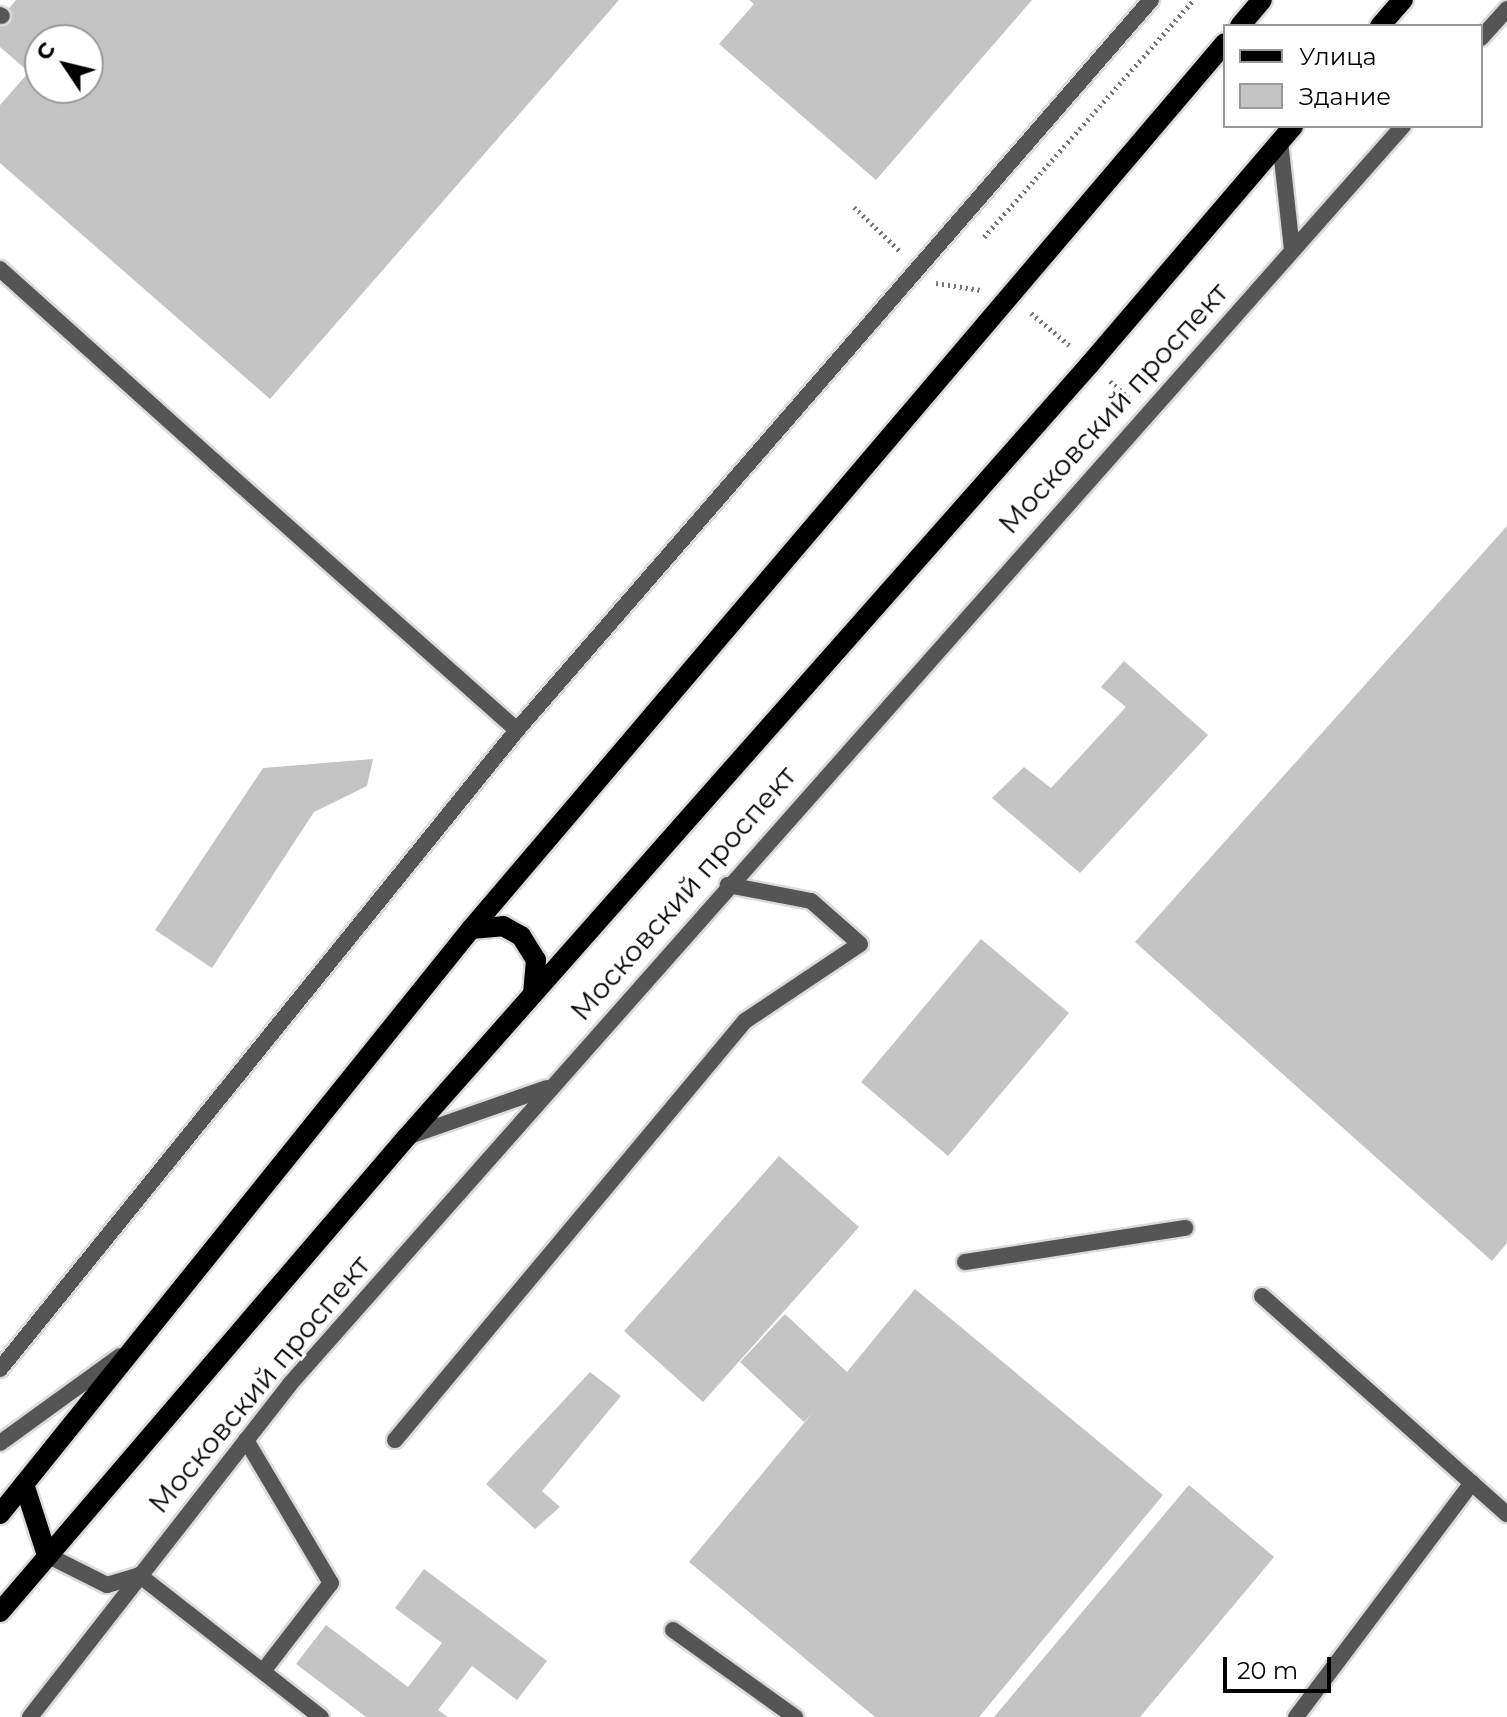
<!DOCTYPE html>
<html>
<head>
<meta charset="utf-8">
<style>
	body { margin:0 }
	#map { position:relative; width:1507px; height:1717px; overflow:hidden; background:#fff; font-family:Montserrat,sans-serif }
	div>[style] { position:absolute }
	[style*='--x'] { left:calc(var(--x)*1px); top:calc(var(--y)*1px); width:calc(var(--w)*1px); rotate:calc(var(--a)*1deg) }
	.building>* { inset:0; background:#c4c4c4 }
	.path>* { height:5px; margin-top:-2.5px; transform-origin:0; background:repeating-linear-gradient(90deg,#777 0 2px,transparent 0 6px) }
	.roads { filter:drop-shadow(2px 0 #dbdbdb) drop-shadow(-2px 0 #dbdbdb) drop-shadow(0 2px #dbdbdb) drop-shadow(0 -2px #dbdbdb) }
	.service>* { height:16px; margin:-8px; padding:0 8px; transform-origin:8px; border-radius:8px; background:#555 }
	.minor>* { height:16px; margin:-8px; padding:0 8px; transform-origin:8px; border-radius:8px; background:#555 }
	.primary>* { height:20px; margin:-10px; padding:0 10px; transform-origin:10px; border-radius:10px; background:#000 }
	span { translate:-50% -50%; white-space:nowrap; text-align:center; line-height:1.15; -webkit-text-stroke:6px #fff; paint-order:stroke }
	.street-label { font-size:28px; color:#000 }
	.legend { position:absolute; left:1223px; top:24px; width:260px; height:104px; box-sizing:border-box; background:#fff; border:2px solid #999; margin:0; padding:10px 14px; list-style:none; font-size:24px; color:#000 }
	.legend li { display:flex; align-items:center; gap:16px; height:40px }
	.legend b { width:40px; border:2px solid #999 }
	.north { position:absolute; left:24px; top:24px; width:80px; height:80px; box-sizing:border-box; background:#fff; border:2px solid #999; border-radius:50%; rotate:305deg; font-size:22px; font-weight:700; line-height:32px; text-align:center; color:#000 }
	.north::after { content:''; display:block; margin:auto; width:28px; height:36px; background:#000; clip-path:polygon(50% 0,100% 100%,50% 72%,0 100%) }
	.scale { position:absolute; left:1223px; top:1657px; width:108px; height:36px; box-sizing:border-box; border:4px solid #000; border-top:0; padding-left:10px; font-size:24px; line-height:28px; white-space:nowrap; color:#000; -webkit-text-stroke:6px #fff; paint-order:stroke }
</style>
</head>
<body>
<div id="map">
	<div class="building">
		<div style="clip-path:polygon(evenodd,16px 0,619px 0,270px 399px,0 163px,0 105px,29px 72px,0 47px,0 19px,16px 0,40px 40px,88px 40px,88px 88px,40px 88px,40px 40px)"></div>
		<div style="clip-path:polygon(749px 0,1032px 0,876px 180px,719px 44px,754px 4px)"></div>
		<div style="clip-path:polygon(1507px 526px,1507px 1243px,1492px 1261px,1135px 942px)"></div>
		<div style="clip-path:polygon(1124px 661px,1208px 735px,1080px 873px,992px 798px,1024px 767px,1051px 788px,1126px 707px,1101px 687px)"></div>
		<div style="clip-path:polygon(373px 759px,367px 786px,314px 812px,212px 968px,155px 930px,263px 768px)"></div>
		<div style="clip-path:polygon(981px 939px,1069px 1013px,948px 1156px,861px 1082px)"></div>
		<div style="clip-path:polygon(779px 1156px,859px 1227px,703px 1402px,624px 1331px)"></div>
		<div style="clip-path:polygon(915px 1289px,1163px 1495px,979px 1717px,875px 1717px,689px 1562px,814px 1411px,804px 1422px,740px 1362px,785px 1314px,847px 1372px)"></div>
		<div style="clip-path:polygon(590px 1372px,621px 1396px,542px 1491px,560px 1507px,535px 1529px,486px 1484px)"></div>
		<div style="clip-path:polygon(1189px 1485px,1274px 1557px,1140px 1717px,994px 1717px)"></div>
		<div style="clip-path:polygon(424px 1569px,547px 1661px,517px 1700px,472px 1666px,438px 1710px,448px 1717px,366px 1717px,296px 1664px,326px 1625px,408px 1687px,442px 1643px,395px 1608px)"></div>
	</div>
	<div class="path">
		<div style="--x:854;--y:207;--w:65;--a:43.8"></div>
		<div style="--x:984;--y:237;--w:317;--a:-48.5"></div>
		<div style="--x:936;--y:283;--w:45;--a:9"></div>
		<div style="--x:1031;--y:313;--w:50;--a:40.1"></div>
		<div style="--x:1110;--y:381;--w:25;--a:42"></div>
	</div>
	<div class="roads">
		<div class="service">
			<div style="--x:0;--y:15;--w:2;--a:27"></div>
			<div style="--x:0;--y:269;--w:289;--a:41.9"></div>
			<div style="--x:965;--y:1262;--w:223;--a:-8.8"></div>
			<div style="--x:1262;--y:1296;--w:328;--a:41.7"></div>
			<div style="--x:246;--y:1440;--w:166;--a:59.3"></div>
			<div style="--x:331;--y:1583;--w:110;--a:127.6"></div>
			<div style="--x:395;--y:1440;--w:546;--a:-50.13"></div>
			<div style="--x:745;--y:1021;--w:138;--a:-33.8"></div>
			<div style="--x:860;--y:944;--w:65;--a:-138.7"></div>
			<div style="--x:811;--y:901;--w:85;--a:-169.1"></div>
			<div style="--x:139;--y:1575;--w:231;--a:38"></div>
			<div style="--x:673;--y:1630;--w:150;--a:35.5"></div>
			<div style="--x:1296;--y:1717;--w:293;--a:-53.1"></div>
		</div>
		<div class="minor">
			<div style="--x:1481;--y:38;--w:39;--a:-48"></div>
			<div style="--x:1280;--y:141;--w:110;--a:83.7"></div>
			<div style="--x:215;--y:462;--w:404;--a:41.6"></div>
			<div style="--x:407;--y:1137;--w:148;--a:-19.3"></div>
			<div style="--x:0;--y:1369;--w:822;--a:-51.02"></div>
			<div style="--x:517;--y:730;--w:967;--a:-49.03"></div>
			<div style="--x:0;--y:1443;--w:148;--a:-35.9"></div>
			<div style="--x:47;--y:1555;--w:67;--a:26.6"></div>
			<div style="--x:107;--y:1585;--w:34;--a:-17"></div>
			<div style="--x:30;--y:1717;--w:422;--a:-52"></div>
			<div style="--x:290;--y:1384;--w:1680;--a:-48.5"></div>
		</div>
		<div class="primary">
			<div style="--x:1240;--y:26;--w:34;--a:-50"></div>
			<div style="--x:1380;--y:26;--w:35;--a:-49"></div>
			<div style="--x:471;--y:929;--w:32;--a:-5"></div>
			<div style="--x:503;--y:926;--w:21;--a:29"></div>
			<div style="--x:521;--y:936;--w:28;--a:58"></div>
			<div style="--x:536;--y:960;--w:34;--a:95"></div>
			<div style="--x:24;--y:1484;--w:75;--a:72.1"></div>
			<div style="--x:0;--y:1514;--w:751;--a:-51.16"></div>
			<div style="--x:471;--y:929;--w:1163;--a:-49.6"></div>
			<div style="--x:0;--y:1612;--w:624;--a:-49.42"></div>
			<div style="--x:406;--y:1138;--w:1033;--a:-48.53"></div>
			<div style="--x:1090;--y:364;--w:313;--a:-49.5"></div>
		</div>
	</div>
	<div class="street-label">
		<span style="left:1113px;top:408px;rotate:-48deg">Московский проспект</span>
		<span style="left:683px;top:893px;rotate:-49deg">Московский проспект</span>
		<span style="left:259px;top:1384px;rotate:-50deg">Московский проспект</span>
	</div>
	<ul class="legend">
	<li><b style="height:10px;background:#000"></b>Улица</li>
	<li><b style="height:22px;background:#c4c4c4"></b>Здание</li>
	</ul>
	<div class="north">С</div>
	<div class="scale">20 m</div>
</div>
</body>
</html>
